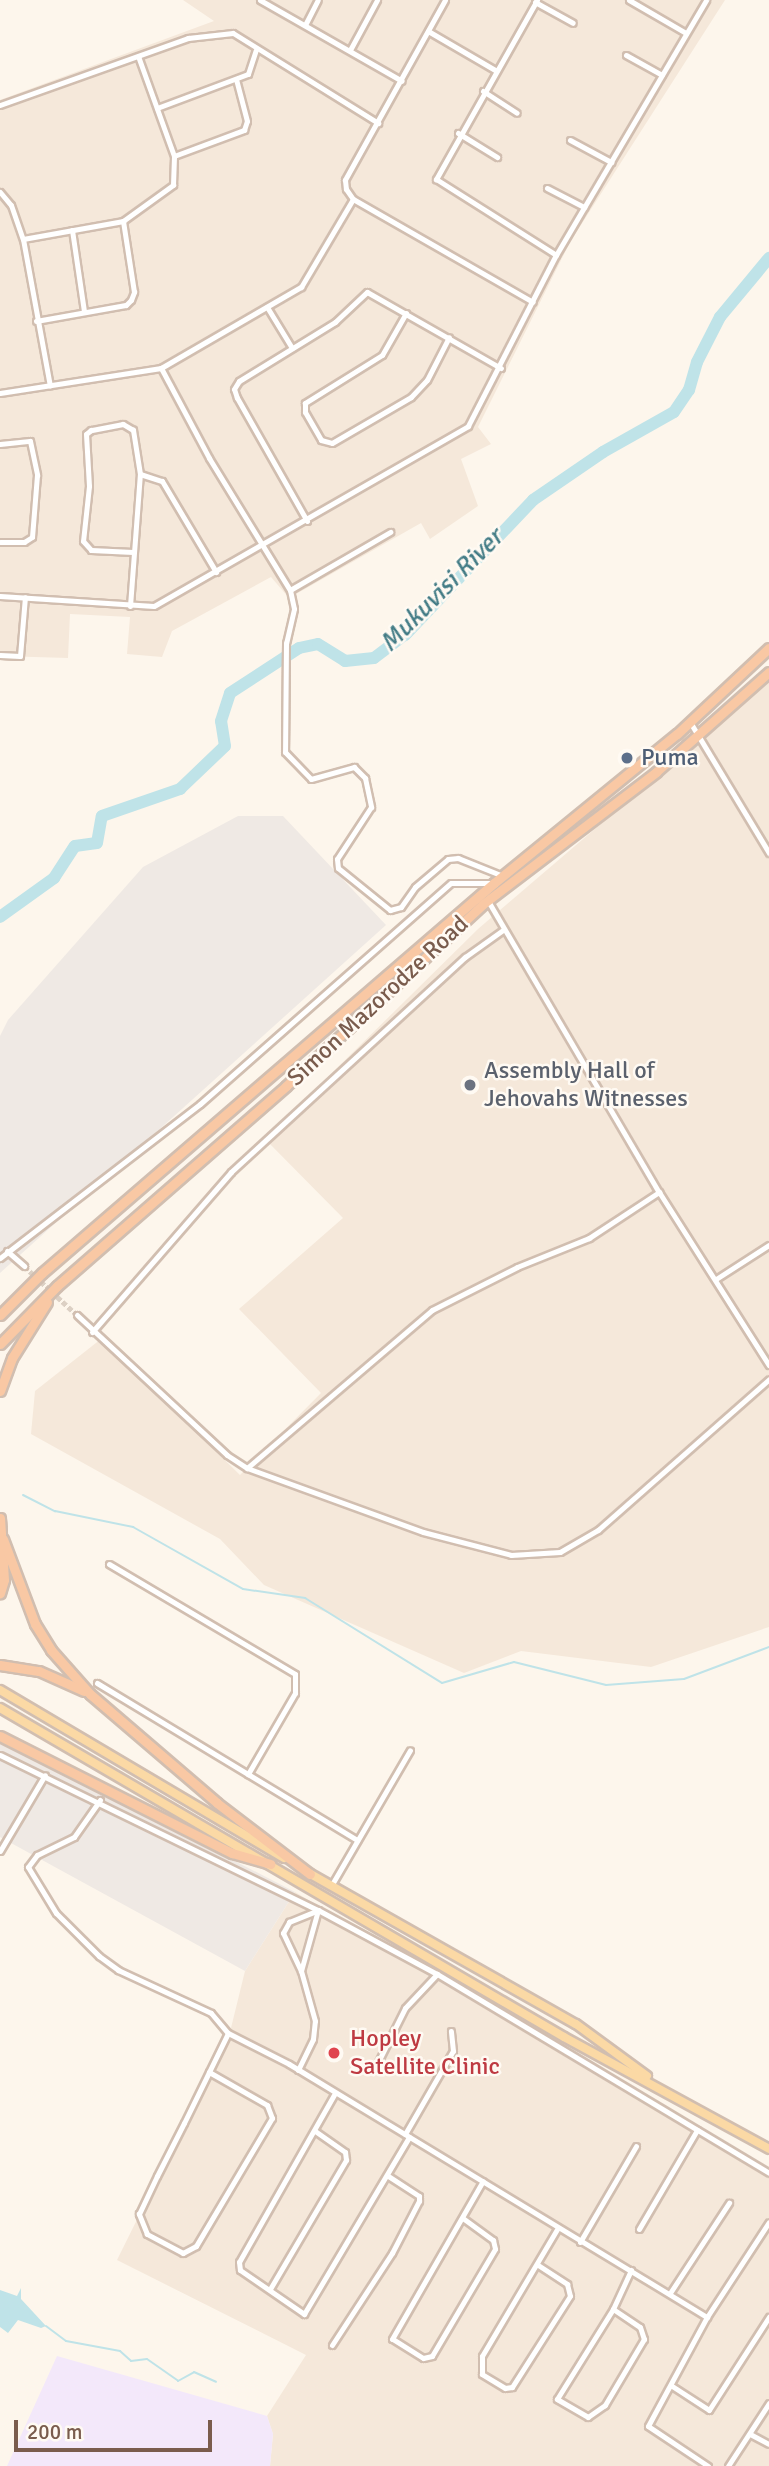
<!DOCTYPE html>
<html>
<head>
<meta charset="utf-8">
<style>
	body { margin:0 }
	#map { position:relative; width:769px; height:2466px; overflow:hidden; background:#fdf6ec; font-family:Signika,sans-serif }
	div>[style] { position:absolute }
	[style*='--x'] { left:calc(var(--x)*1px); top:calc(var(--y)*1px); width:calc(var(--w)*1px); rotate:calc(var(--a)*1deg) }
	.residential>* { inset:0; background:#f5e8da }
	.industrial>* { inset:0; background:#efe9e4 }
	.education>* { inset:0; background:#f3e8fa }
	.water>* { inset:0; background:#bfe3e8 }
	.stream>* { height:2px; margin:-1px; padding:0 1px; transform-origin:1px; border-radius:1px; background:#bfe3e8 }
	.river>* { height:12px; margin:-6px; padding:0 6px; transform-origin:6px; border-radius:6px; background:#bfe3e8 }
	.minor-tunnel>* { height:5px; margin-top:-2.5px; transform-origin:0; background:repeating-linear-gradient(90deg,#dcd0c4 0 5px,transparent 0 7.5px) }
	.roads { filter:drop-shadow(2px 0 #d1beb0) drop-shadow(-2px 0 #d1beb0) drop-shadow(0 2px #d1beb0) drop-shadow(0 -2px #d1beb0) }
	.minor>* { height:5px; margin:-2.5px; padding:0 2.5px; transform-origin:2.5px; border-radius:2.5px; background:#fff }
	.primary>* { height:8px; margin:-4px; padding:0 4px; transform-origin:4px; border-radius:4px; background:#fbd9a5 }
	.trunk>* { height:9px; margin:-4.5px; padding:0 4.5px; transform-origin:4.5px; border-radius:4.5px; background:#f9c8a4 }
	.dots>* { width:19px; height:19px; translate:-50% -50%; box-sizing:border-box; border:4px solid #fffaf3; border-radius:50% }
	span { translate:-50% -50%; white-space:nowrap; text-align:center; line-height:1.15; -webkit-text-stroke:5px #fffaf3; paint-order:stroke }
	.service-label { font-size:24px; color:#4e5e75 }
	.left { translate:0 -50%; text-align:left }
	.street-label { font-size:24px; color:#7a5c4d }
	.worship-label { font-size:24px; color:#5b616d }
	.health-label { font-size:24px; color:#be3a42 }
	.water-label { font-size:26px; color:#437c86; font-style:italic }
	.scale { position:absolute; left:14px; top:2420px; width:198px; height:32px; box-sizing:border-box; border:4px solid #7a5c4d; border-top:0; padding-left:9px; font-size:21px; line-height:24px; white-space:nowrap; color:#7a5c4d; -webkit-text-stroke:5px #fffaf3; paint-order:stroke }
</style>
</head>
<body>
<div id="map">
	<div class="residential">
		<div style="clip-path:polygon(183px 0,725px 0,570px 242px,478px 427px,491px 444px,461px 459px,478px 506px,430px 539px,421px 523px,289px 598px,271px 577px,172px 631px,162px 657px,127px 654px,130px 617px,70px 614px,68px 658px,0 656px,0 100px,214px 21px)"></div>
		<div style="clip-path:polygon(769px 680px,769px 1627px,651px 1667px,521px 1651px,464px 1673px,264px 1585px,220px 1539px,31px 1434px,35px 1391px,101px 1339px,240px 1475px,321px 1393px,239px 1309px,343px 1218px,265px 1139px,478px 929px)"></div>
		<div style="clip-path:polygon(295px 1892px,769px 2172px,769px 2466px,270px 2466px,273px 2434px,267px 2416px,306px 2355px,117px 2260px,230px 2032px,245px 1971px)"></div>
	</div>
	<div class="industrial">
		<div style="clip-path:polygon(238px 816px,283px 816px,386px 925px,0 1273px,0 1036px,8px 1020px,143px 867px)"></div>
		<div style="clip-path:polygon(0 1740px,295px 1892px,245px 1971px,0 1837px)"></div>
	</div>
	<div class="education">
		<div style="clip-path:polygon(57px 2356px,267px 2416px,273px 2434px,270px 2466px,7px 2466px)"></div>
	</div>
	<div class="water">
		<div style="clip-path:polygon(21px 2288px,21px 2299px,46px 2326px,41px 2328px,18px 2320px,8px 2333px,0 2327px,0 2290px,17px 2296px)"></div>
	</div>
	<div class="stream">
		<div style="--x:23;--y:1495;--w:36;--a:27"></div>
		<div style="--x:55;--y:1511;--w:80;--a:11.6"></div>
		<div style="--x:133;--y:1527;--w:126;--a:29.4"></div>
		<div style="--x:243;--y:1589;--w:63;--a:8.3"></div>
		<div style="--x:305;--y:1598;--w:161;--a:31.8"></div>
		<div style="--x:442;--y:1683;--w:75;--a:-16.3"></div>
		<div style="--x:514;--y:1662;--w:95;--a:14"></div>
		<div style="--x:606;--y:1685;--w:78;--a:-4.4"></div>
		<div style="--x:684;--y:1679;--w:91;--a:-20.6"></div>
		<div style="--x:46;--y:2326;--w:25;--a:37"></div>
		<div style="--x:66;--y:2341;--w:55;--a:10.5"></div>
		<div style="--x:120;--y:2351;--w:15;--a:42"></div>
		<div style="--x:131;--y:2361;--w:16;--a:-7"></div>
		<div style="--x:147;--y:2359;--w:38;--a:35"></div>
		<div style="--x:178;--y:2381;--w:18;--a:-29"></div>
		<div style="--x:194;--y:2372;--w:24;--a:24"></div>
	</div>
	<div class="river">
		<div style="--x:0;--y:917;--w:67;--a:-35.8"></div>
		<div style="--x:54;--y:878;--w:38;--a:-57"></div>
		<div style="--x:75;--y:846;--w:22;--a:-8"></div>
		<div style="--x:97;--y:843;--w:27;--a:-80"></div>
		<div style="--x:102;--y:816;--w:83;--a:-19.1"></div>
		<div style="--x:180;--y:789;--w:62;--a:-43.7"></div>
		<div style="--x:225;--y:746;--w:25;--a:-99"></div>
		<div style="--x:221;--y:721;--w:29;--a:-72"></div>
		<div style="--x:230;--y:693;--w:82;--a:-33.1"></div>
		<div style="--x:299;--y:648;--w:19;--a:-12"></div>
		<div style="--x:318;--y:644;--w:32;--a:32"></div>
		<div style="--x:345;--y:661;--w:29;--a:-6"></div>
		<div style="--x:374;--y:658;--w:39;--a:-37"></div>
		<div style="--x:405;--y:635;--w:186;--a:-46.5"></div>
		<div style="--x:533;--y:500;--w:85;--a:-34.4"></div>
		<div style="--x:603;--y:452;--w:81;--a:-29.4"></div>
		<div style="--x:674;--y:412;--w:27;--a:-56"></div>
		<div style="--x:689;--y:390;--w:29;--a:-74"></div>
		<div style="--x:697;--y:362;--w:51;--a:-62.9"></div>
		<div style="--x:720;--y:317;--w:77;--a:-50.3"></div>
	</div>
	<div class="minor-tunnel">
		<div style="--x:24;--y:1266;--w:72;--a:42.8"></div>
	</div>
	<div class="roads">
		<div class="minor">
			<div style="--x:260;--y:0;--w:163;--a:29.7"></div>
			<div style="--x:445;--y:0;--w:206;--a:119.1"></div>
			<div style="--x:345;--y:180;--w:9;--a:84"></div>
			<div style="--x:346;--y:189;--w:12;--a:55"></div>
			<div style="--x:353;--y:199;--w:207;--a:29.8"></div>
			<div style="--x:537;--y:0;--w:206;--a:119.4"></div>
			<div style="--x:436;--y:179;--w:142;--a:32.3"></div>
			<div style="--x:629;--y:0;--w:66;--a:30.1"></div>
			<div style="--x:535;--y:2;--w:43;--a:28.9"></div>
			<div style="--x:305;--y:25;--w:28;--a:-63"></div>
			<div style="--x:428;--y:31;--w:78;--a:30.2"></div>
			<div style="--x:350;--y:50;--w:57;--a:-61.6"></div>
			<div style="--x:626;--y:55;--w:41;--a:29.1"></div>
			<div style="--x:483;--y:91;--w:40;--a:32.9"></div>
			<div style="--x:0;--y:105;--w:200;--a:-19.6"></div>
			<div style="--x:188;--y:38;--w:45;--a:-6.3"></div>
			<div style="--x:233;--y:33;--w:171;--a:31.8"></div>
			<div style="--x:157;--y:108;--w:97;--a:-20.5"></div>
			<div style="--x:248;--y:74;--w:25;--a:-72"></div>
			<div style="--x:458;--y:133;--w:46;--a:31.6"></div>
			<div style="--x:570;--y:140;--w:47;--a:28.2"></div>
			<div style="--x:174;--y:156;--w:75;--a:-20.4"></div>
			<div style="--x:244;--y:130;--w:9;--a:-72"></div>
			<div style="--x:247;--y:121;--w:43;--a:-104.7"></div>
			<div style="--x:547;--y:188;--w:42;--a:27.2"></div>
			<div style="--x:0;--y:192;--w:17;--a:50"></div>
			<div style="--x:11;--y:205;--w:36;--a:71"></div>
			<div style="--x:23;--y:239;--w:149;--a:79.6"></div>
			<div style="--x:72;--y:230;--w:82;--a:81.6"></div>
			<div style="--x:23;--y:239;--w:102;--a:-10.2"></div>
			<div style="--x:123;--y:221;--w:62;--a:-35.8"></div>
			<div style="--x:173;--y:185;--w:29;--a:-88"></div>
			<div style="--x:174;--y:156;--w:106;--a:-109.8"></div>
			<div style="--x:267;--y:307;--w:48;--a:58.6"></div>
			<div style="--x:406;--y:313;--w:48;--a:119.7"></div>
			<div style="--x:382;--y:355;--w:91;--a:148.1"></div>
			<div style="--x:305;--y:403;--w:9;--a:90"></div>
			<div style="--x:305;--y:412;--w:32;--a:60"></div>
			<div style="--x:321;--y:440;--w:11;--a:15"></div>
			<div style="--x:332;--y:443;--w:91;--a:-30.2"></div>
			<div style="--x:411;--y:397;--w:23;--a:-47"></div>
			<div style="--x:427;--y:380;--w:48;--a:-62.9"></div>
			<div style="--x:36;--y:321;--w:91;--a:-10.1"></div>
			<div style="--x:126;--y:305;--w:7;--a:-45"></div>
			<div style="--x:131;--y:300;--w:9;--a:-69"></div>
			<div style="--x:134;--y:292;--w:72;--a:-98.8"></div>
			<div style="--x:161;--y:368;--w:102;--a:61.9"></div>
			<div style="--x:209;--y:458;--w:155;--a:58.5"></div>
			<div style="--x:290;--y:590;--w:116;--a:-30.1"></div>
			<div style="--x:0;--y:393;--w:163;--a:-8.8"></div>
			<div style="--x:161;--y:368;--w:162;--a:-30.1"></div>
			<div style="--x:301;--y:287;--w:102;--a:-59.4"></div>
			<div style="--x:0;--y:444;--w:30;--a:-6"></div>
			<div style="--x:30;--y:441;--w:35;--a:78"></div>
			<div style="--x:37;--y:475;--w:62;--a:94.6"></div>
			<div style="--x:32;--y:537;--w:9;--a:148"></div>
			<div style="--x:24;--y:542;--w:24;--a:180"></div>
			<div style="--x:140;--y:474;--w:23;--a:18"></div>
			<div style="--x:162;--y:481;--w:106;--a:59.3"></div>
			<div style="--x:307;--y:521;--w:142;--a:-119.6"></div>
			<div style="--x:237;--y:398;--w:9;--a:-108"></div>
			<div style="--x:234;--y:389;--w:9;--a:-58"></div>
			<div style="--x:239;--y:381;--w:113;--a:-31.6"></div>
			<div style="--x:335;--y:322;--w:44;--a:-43.2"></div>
			<div style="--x:367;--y:292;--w:154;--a:29.6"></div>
			<div style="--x:290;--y:590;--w:19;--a:78"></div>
			<div style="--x:294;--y:609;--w:35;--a:103"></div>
			<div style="--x:286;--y:643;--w:109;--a:90.5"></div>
			<div style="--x:285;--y:752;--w:37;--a:46"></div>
			<div style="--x:311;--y:779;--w:45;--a:-15.6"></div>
			<div style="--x:354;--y:767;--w:16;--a:45"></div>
			<div style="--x:365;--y:778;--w:30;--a:78"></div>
			<div style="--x:371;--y:807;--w:62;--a:123.2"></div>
			<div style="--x:337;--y:859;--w:9;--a:84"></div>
			<div style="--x:338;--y:868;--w:67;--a:38.9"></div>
			<div style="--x:390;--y:910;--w:11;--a:-15"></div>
			<div style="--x:401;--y:907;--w:24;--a:-55"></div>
			<div style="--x:415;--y:887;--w:43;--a:-40.3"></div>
			<div style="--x:448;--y:859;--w:10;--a:-6"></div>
			<div style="--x:458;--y:858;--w:48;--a:21.8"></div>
			<div style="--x:0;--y:596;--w:154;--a:3.7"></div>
			<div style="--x:154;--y:606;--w:362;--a:-29.8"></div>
			<div style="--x:468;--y:426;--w:192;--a:-62.8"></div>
			<div style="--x:556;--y:255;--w:296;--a:-59.5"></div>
			<div style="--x:130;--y:606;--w:132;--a:-85.7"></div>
			<div style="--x:140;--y:474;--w:45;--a:-99"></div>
			<div style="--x:133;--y:430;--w:12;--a:-149"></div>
			<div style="--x:123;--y:424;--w:33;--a:169"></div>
			<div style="--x:91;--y:430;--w:6;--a:141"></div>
			<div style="--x:86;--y:434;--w:52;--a:86.7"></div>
			<div style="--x:89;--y:486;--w:55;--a:96.2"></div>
			<div style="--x:83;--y:541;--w:12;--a:48"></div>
			<div style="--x:91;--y:550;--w:42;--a:2.7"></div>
			<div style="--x:0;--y:655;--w:20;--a:3"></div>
			<div style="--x:20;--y:656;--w:59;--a:-85.2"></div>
			<div style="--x:690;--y:722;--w:153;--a:58.9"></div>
			<div style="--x:488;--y:901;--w:338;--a:59.6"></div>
			<div style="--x:659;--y:1192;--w:205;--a:57.6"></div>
			<div style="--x:7;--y:1251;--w:23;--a:41"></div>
			<div style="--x:0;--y:1258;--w:252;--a:-37.6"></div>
			<div style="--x:200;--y:1104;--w:334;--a:-41.4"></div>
			<div style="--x:451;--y:883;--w:43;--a:0"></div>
			<div style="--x:716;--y:1279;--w:63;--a:-32.7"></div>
			<div style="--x:77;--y:1315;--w:205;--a:43"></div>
			<div style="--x:227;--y:1455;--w:24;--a:33"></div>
			<div style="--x:247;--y:1468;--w:187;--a:20"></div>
			<div style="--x:423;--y:1532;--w:91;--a:14.6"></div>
			<div style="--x:511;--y:1555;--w:49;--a:-3.5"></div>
			<div style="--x:560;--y:1552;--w:44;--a:-30.1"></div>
			<div style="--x:598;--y:1530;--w:228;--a:-41.4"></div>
			<div style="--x:92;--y:1332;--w:212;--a:-49"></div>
			<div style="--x:231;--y:1172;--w:318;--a:-42.6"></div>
			<div style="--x:465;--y:957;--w:47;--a:-35.4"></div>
			<div style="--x:247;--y:1468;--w:243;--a:-40.5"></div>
			<div style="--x:432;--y:1310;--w:95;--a:-26.8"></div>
			<div style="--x:517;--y:1267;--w:78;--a:-21.9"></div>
			<div style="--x:589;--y:1238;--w:84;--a:-33.3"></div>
			<div style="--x:109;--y:1564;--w:216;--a:30.6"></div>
			<div style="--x:295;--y:1674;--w:19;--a:90"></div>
			<div style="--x:295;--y:1693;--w:94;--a:120.1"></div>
			<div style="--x:97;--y:1683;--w:304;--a:31.1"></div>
			<div style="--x:0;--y:1755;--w:354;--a:26"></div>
			<div style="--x:318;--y:1910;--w:63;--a:105.6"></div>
			<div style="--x:100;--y:1800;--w:45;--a:125.1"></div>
			<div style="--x:74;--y:1837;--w:41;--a:154.1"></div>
			<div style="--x:37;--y:1855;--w:15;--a:127"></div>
			<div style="--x:28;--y:1867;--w:54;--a:58.7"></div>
			<div style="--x:56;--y:1913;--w:61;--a:45"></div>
			<div style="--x:99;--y:1956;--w:24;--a:36"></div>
			<div style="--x:118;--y:1970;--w:102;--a:24.8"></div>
			<div style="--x:211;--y:2013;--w:26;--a:50"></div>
			<div style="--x:228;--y:2033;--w:68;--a:26.9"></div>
			<div style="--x:289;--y:2064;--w:489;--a:31.2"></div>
			<div style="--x:0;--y:1851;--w:88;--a:-59.4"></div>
			<div style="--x:331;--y:1886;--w:157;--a:-59.8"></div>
			<div style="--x:375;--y:2068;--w:67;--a:-63.4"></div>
			<div style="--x:405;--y:2008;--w:47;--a:-46.7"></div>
			<div style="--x:298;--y:2070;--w:34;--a:-64"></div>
			<div style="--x:313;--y:2039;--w:18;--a:-84"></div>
			<div style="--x:315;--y:2021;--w:52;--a:-105.6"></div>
			<div style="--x:301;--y:1971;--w:42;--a:-115.3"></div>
			<div style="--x:283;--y:1933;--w:13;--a:-61"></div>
			<div style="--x:289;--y:1922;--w:31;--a:-22"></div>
			<div style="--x:318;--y:1910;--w:135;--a:28.3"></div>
			<div style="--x:437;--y:1974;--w:387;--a:30.9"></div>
			<div style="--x:209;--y:2072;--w:67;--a:29.6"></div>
			<div style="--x:267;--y:2105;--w:14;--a:69"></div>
			<div style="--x:272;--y:2118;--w:149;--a:120.7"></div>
			<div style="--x:196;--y:2246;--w:15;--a:152"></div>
			<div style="--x:183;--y:2253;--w:41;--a:-152.2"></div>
			<div style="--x:147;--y:2234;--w:22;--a:-112"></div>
			<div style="--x:139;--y:2214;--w:42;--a:-64.7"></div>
			<div style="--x:157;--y:2176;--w:59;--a:-63"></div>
			<div style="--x:184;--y:2123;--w:57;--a:-63.9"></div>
			<div style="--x:209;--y:2072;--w:43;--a:-64"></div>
			<div style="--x:335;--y:2093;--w:194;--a:119.6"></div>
			<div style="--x:239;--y:2262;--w:8;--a:83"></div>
			<div style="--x:240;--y:2270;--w:78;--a:34.5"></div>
			<div style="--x:304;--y:2314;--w:206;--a:-59.3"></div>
			<div style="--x:405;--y:2134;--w:96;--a:-60"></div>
			<div style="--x:453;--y:2051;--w:20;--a:-96"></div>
			<div style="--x:464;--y:2219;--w:36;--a:36"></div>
			<div style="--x:493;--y:2240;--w:9;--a:77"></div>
			<div style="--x:495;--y:2249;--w:124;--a:120.5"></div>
			<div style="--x:432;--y:2356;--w:9;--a:167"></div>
			<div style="--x:423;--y:2358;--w:36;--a:-148"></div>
			<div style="--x:392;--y:2339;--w:182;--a:-60.1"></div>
			<div style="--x:639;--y:2229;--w:115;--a:-59.6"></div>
			<div style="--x:580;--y:2242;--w:111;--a:-59.7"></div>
			<div style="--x:538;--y:2265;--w:35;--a:33"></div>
			<div style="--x:567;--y:2284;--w:12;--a:76"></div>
			<div style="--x:570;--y:2296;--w:108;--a:122.5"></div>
			<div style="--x:512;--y:2387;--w:7;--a:172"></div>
			<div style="--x:505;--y:2388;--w:27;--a:-149"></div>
			<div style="--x:482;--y:2374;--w:18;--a:-90"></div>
			<div style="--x:482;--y:2356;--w:147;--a:-59.4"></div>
			<div style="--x:270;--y:2289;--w:150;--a:-59.5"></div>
			<div style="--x:346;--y:2160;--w:8;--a:-97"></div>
			<div style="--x:345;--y:2152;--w:37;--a:-145"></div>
			<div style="--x:670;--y:2293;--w:108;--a:-56.8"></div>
			<div style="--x:613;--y:2309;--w:32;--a:34"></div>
			<div style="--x:640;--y:2327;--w:13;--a:72"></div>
			<div style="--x:644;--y:2339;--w:77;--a:120.6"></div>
			<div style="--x:605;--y:2405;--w:21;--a:145"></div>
			<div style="--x:588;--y:2417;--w:36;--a:-150"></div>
			<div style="--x:557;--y:2399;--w:106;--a:-58.1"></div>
			<div style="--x:613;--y:2309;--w:43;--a:-65.2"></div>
			<div style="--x:332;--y:2345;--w:110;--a:-56.9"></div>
			<div style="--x:392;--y:2253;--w:59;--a:-62.6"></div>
			<div style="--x:419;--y:2201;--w:5;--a:-90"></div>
			<div style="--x:419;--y:2196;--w:37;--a:-147"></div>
			<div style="--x:672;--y:2386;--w:44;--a:33"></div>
			<div style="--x:709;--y:2410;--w:111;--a:-57.2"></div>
			<div style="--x:750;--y:2434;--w:21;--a:28"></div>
			<div style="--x:708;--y:2466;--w:72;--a:-146.3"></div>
			<div style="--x:648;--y:2426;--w:124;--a:-61.6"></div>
			<div style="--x:707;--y:2317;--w:113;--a:-56.9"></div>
			<div style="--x:728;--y:2466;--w:75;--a:-56.9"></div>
		</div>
		<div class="primary">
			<div style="--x:0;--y:1690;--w:330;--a:30.6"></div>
			<div style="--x:0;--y:1708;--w:653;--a:30.26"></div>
			<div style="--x:564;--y:2037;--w:234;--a:28.6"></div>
			<div style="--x:307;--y:1872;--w:309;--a:29.5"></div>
			<div style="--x:576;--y:2024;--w:88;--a:36.2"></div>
		</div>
		<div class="trunk">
			<div style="--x:0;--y:1315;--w:59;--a:-45"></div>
			<div style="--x:42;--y:1273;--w:597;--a:-40.79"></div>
			<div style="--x:494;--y:883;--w:236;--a:-39.2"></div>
			<div style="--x:677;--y:734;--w:126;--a:-43.1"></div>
			<div style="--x:0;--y:1344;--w:81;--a:-45.5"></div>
			<div style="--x:57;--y:1286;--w:304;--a:-41.1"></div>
			<div style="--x:286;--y:1086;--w:268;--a:-42.7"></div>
			<div style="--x:483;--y:904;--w:218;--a:-37.3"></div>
			<div style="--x:656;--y:772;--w:151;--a:-41.5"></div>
			<div style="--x:0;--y:1391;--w:35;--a:-70"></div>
			<div style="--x:12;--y:1358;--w:66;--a:-58"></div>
			<div style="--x:0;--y:1518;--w:62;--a:86.3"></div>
			<div style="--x:4;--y:1580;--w:14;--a:107"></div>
			<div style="--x:3;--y:1539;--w:91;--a:69.4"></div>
			<div style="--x:35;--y:1624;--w:31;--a:58"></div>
			<div style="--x:51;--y:1650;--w:59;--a:48.4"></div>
			<div style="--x:90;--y:1694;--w:167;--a:40.6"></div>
			<div style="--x:217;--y:1803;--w:117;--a:37.4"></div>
			<div style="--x:0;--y:1665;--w:39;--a:9"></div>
			<div style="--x:39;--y:1671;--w:49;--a:24"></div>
			<div style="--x:0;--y:1736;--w:260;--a:26.8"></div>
			<div style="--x:232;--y:1853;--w:40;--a:16"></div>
		</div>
	</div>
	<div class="dots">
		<div style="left:627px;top:758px;background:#5c6f8a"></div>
		<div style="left:470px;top:1085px;background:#6b7280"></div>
		<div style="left:334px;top:2053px;background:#e0444e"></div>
	</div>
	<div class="service-label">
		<span class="left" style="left:641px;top:758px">Puma</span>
	</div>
	<div class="street-label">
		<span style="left:378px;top:1001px;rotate:-43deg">Simon Mazorodze Road</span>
	</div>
	<div class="worship-label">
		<span class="left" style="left:484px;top:1085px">Assembly Hall of<br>Jehovahs Witnesses</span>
	</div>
	<div class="health-label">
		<span class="left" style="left:350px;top:2053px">Hopley<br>Satellite Clinic</span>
	</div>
	<div class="water-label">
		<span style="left:442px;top:591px;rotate:-45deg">Mukuvisi River</span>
	</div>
	<div class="scale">200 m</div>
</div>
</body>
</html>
